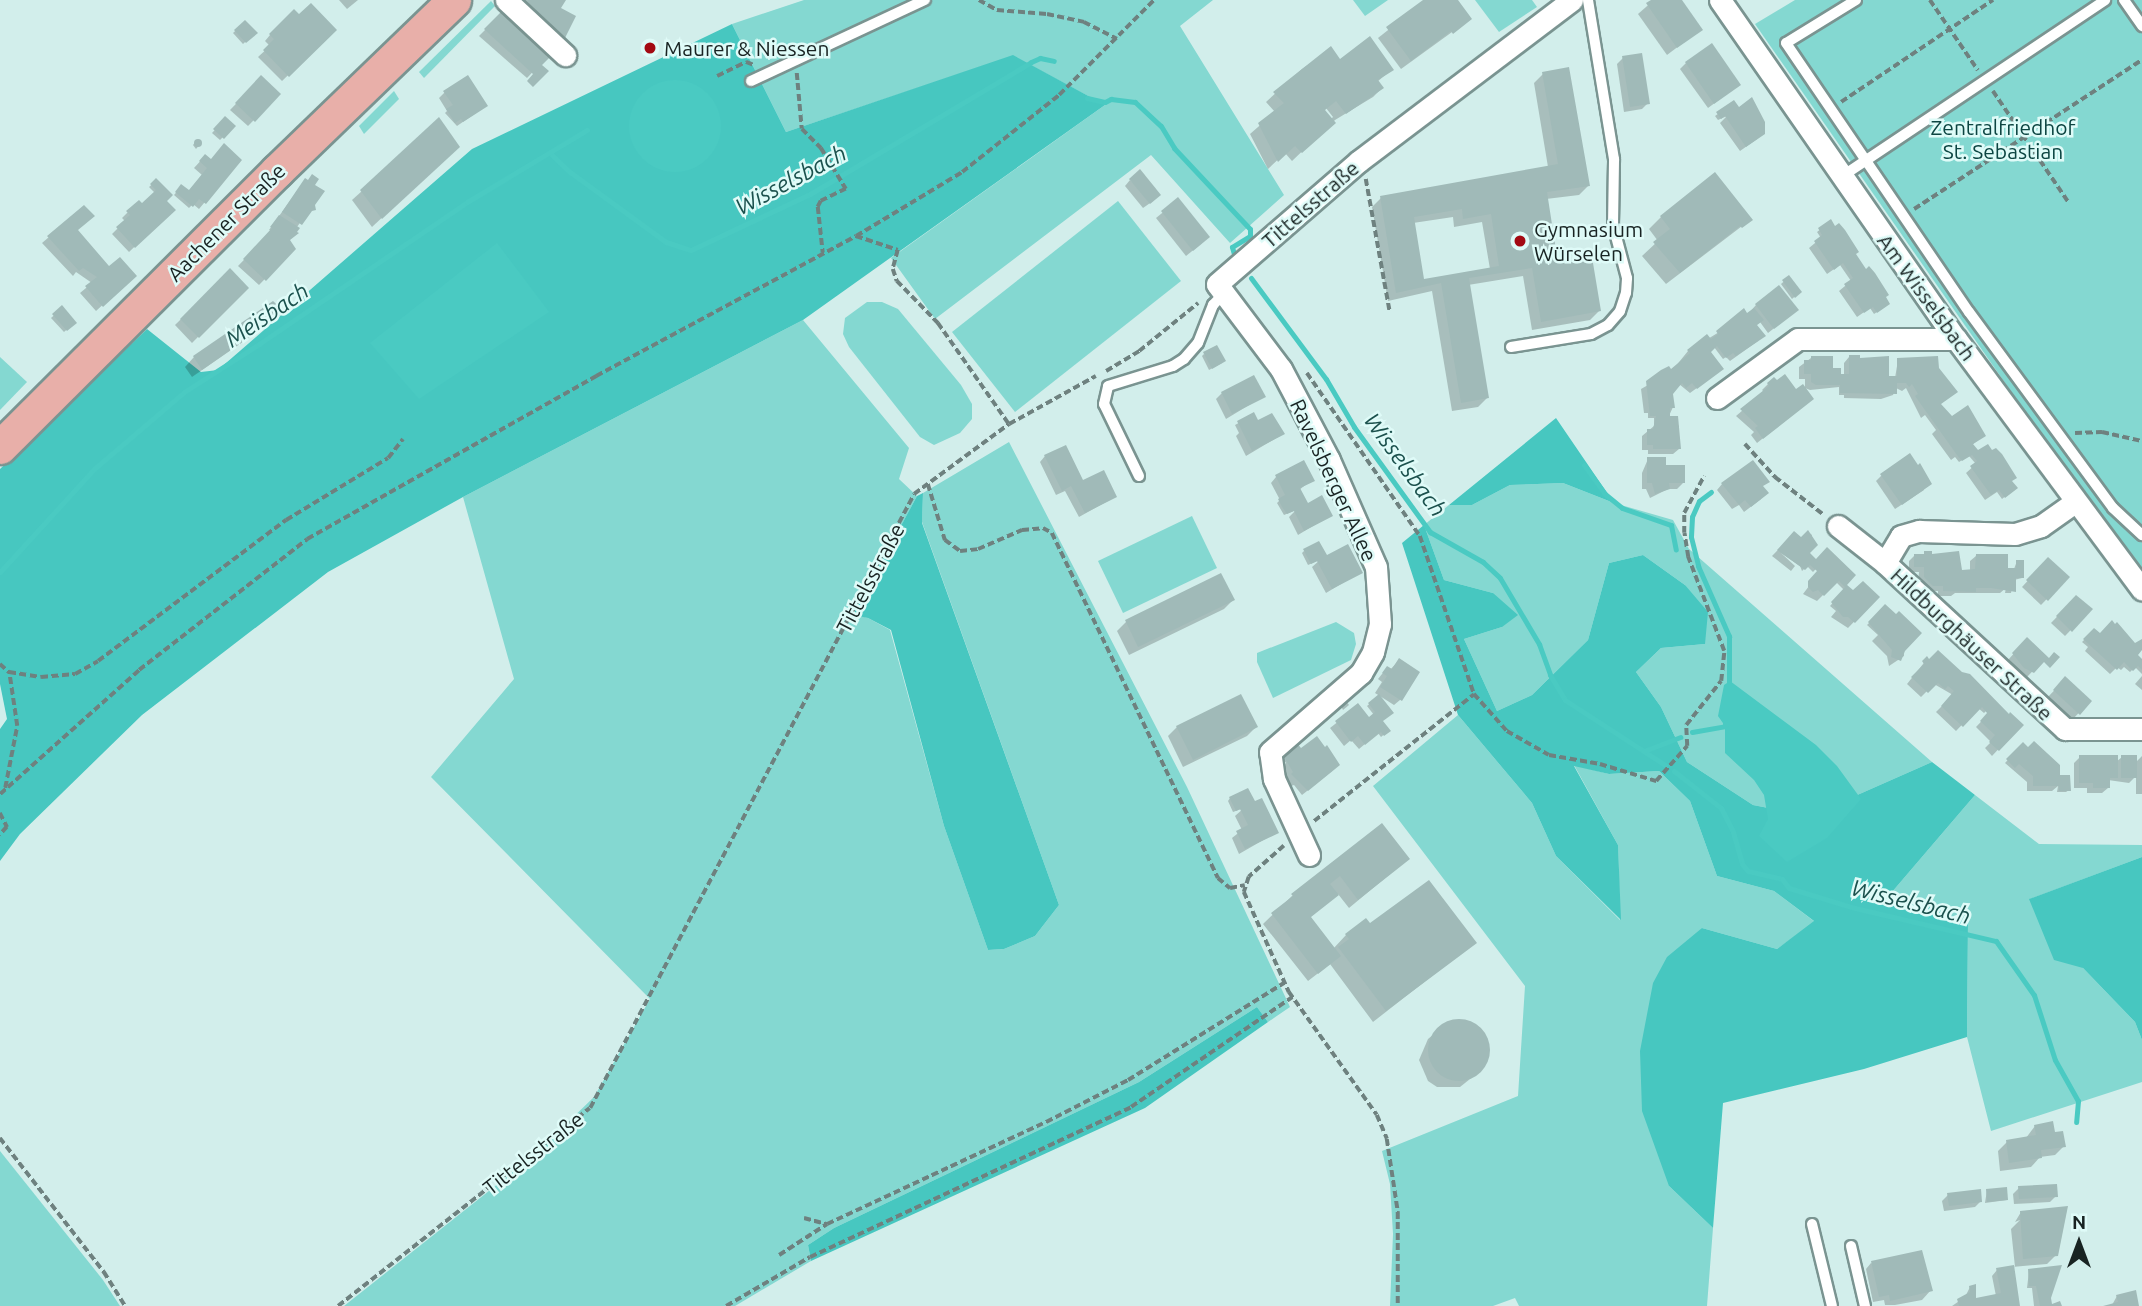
<!DOCTYPE html>
<html>
<head>
<meta charset="utf-8">
<style>
	body { margin:0 }
	#map { position:relative; width:2142px; height:1306px; overflow:hidden; background:#d2eeeb; font-family:Ubuntu,sans-serif }
	div>[style] { position:absolute }
	[style*='--x'] { left:calc(var(--x)*1px); top:calc(var(--y)*1px); width:calc(var(--w)*1px); rotate:calc(var(--a)*1deg) }
	.green>* { inset:0; background:#84d8d1 }
	.forest>* { inset:0; background:#47c7c0 }
	.water>* { inset:0; background:#4acac2 }
	.round { border-radius:50% }
	.shadow>* { inset:0; background:#0003 }
	.stream>* { height:5px; margin:-2.5px; padding:0 2.5px; transform-origin:2.5px; border-radius:2.5px; background:#4acac2 }
	.building>* { inset:0; background:#a0bab8 }
	.path>* { height:3.5px; margin-top:-1.75px; transform-origin:0; background:repeating-linear-gradient(90deg,#6e817f 0 7px,transparent 0 10.5px) }
	.roads { filter:drop-shadow(2px 0 #7a9491) drop-shadow(-2px 0 #7a9491) drop-shadow(0 2px #7a9491) drop-shadow(0 -2px #7a9491) }
	.lane>* { height:10px; margin:-5px; padding:0 5px; transform-origin:5px; border-radius:5px; background:#fff }
	.street>* { height:21px; margin:-10.5px; padding:0 10.5px; transform-origin:10.5px; border-radius:10.5px; background:#fff }
	.primary>* { height:33px; margin:-16.5px; padding:0 16.5px; transform-origin:16.5px; border-radius:16.5px; background:#e8afa9 }
	.dots>* { width:19px; height:19px; translate:-50% -50%; box-sizing:border-box; border:4px solid #dffbf8; border-radius:50% }
	span { translate:-50% -50%; white-space:nowrap; text-align:center; line-height:1.15; -webkit-text-stroke:5px #dffbf8; paint-order:stroke }
	.poi-label { font-size:21px; color:#182322 }
	.left { translate:0 -50%; text-align:left }
	.park-label { font-size:21px; color:#0c4542 }
	.street-label { font-size:21px; color:#182322 }
	.water-label { font-size:23px; color:#1b514d; font-style:italic }
	.north { position:absolute; left:2044px; top:1208px; width:70px; height:70px; -webkit-text-stroke:5px #dffbf8; paint-order:stroke; rotate:0deg; font-size:19px; font-weight:700; line-height:28px; text-align:center; color:#182322 }
	.north::after { content:''; display:block; margin:auto; width:24px; height:32px; background:#182322; clip-path:polygon(50% 0,100% 100%,50% 72%,0 100%) }
</style>
</head>
<body>
<div id="map">
	<div class="green">
		<div style="clip-path:polygon(804px 0,1213px 0,1180px 26px,1284px 195px,1230px 243px,1151px 155px,935px 319px,891px 258px,1105px 105px,1013px 56px,786px 132px,732px 24px)"></div>
		<div style="clip-path:polygon(1353px 0,1388px 0,1365px 16px)"></div>
		<div style="clip-path:polygon(1475px 0,1532px 0,1537px 7px,1499px 32px)"></div>
		<div style="clip-path:polygon(1795px 0,2142px 0,2142px 570px,2067px 472px,1755px 24px)"></div>
		<div style="clip-path:polygon(491px 1px,495px 6px,424px 78px,419px 72px)"></div>
		<div style="clip-path:polygon(394px 91px,399px 99px,364px 134px,359px 126px)"></div>
		<div style="clip-path:polygon(1118px 201px,1181px 281px,1015px 412px,952px 332px)"></div>
		<div style="clip-path:polygon(867px 302px,882px 302px,898px 309px,961px 385px,972px 404px,972px 419px,960px 433px,934px 445px,920px 437px,849px 347px,843px 334px,845px 318px)"></div>
		<div style="clip-path:polygon(803px 320px,909px 448px,899px 479px,917px 496px,854px 614px,868px 618px,890px 630px,944px 826px,988px 950px,1004px 949px,1035px 936px,1059px 905px,922px 522px,923px 493px,1009px 442px,1187px 787px,1290px 1007px,1268px 1022px,1257px 1007px,1139px 1082px,834px 1228px,808px 1245px,811px 1261px,735px 1306px,344px 1306px,533px 1156px,594px 1097px,650px 999px,431px 777px,514px 679px,463px 497px)"></div>
		<div style="clip-path:polygon(0 357px,27px 382px,0 410px)"></div>
		<div style="clip-path:polygon(1563px 483px,1614px 503px,1673px 520px,1689px 549px,1932px 762px,1855px 796px,1821px 818px,1753px 805px,1687px 762px,1661px 707px,1636px 672px,1661px 648px,1705px 644px,1685px 585px,1643px 555px,1609px 563px,1588px 640px,1532px 695px,1497px 711px,1464px 639px,1502px 627px,1493px 593px,1444px 580px,1424px 525px,1449px 505px,1472px 505px,1510px 485px)"></div>
		<div style="clip-path:polygon(1192px 516px,1217px 568px,1123px 613px,1098px 561px)"></div>
		<div style="clip-path:polygon(1336px 622px,1354px 633px,1356px 644px,1351px 660px,1273px 698px,1257px 662px,1257px 653px)"></div>
		<div style="clip-path:polygon(1458px 715px,1532px 803px,1556px 856px,1620px 920px,1618px 845px,1574px 765px,1609px 774px,1659px 771px,1690px 801px,1717px 876px,1774px 891px,1815px 922px,1777px 949px,1702px 928px,1669px 1186px,1713px 1228px,1707px 1306px,1519px 1306px,1515px 1298px,1493px 1306px,1390px 1306px,1393px 1234px,1390px 1184px,1382px 1151px,1518px 1096px,1525px 986px,1373px 786px)"></div>
		<div style="clip-path:polygon(1975px 795px,2039px 844px,2142px 845px,2142px 857px,2030px 899px,2083px 968px,2135px 1022px,2142px 1040px,2142px 1082px,1991px 1131px,1967px 1037px,1968px 923px,1892px 892px)"></div>
		<div style="clip-path:polygon(0 1151px,103px 1280px,120px 1306px,0 1306px)"></div>
	</div>
	<div class="forest">
		<div style="clip-path:polygon(732px 24px,786px 132px,1013px 55px,1105px 105px,803px 320px,463px 497px,328px 572px,142px 715px,20px 834px,0 861px,0 729px,7px 719px,0 684px,0 469px,147px 329px,201px 372px,218px 370px,472px 149px)"></div>
		<div style="clip-path:polygon(1556px 418px,1614px 503px,1563px 483px,1510px 485px,1472px 505px,1449px 505px)"></div>
		<div style="clip-path:polygon(923px 493px,922px 523px,1059px 905px,1035px 936px,1004px 949px,988px 950px,944px 826px,891px 630px,868px 618px,853px 615px,917px 496px)"></div>
		<div style="clip-path:polygon(1424px 525px,1444px 580px,1493px 593px,1518px 615px,1502px 627px,1464px 639px,1497px 711px,1532px 695px,1588px 640px,1609px 563px,1643px 555px,1685px 585px,1708px 612px,1705px 644px,1661px 648px,1636px 672px,1661px 707px,1687px 762px,1753px 805px,1821px 818px,1855px 796px,1932px 762px,1975px 795px,1892px 892px,1968px 923px,1967px 1037px,1864px 1069px,1723px 1103px,1713px 1228px,1669px 1186px,1642px 1111px,1640px 1051px,1653px 983px,1667px 957px,1702px 928px,1777px 949px,1814px 921px,1774px 891px,1717px 876px,1690px 801px,1659px 771px,1609px 774px,1574px 766px,1618px 845px,1621px 920px,1556px 856px,1532px 803px,1458px 715px,1402px 543px)"></div>
		<div style="clip-path:polygon(2142px 857px,2142px 1040px,2135px 1022px,2083px 968px,2054px 960px,2029px 899px)"></div>
		<div style="clip-path:polygon(1257px 1007px,1268px 1022px,1145px 1108px,811px 1261px,808px 1245px,834px 1228px,1139px 1082px)"></div>
	</div>
	<div class="water">
		<div class="round" style="left:629px;top:80px;width:92px;height:92px"></div>
		<div style="clip-path:polygon(497px 243px,549px 312px,419px 399px,370px 343px)"></div>
		<div style="clip-path:polygon(1730px 681px,1816px 745px,1837px 766px,1861px 799px,1827px 838px,1787px 862px,1759px 836px,1768px 819px,1764px 795px,1754px 780px,1725px 753px,1725px 726px,1718px 716px,1724px 685px)"></div>
	</div>
	<div class="shadow">
		<div style="clip-path:polygon(339px 0,358px 0,347px 9px)"></div>
		<div style="clip-path:polygon(510px 0,562px 0,559px 9px,563px 37px,557px 42px)"></div>
		<div style="clip-path:polygon(1426px 0,1456px 0,1470px 19px,1401px 69px,1378px 38px)"></div>
		<div style="clip-path:polygon(1654px 0,1680px 0,1700px 30px,1667px 55px,1638px 14px)"></div>
		<div style="clip-path:polygon(503px 12px,548px 56px,527px 78px,479px 36px)"></div>
		<div style="clip-path:polygon(299px 17px,335px 30px,282px 81px,258px 57px,270px 46px,265px 41px,270px 35px)"></div>
		<div style="clip-path:polygon(245px 22px,255px 33px,243px 44px,233px 33px)"></div>
		<div style="clip-path:polygon(evenodd,1331px 49px,1340px 62px,1391px 70px,1377px 82px,1382px 88px,1373px 97px,1335px 120px,1292px 161px,1285px 153px,1268px 169px,1250px 134px,1275px 112px,1266px 102px,1302px 69px,1331px 49px,1326px 108px,1333px 117px,1331px 119px,1324px 111px,1326px 108px)"></div>
		<div style="clip-path:polygon(1623px 58px,1648px 103px,1642px 109px,1624px 112px,1617px 64px)"></div>
		<div style="clip-path:polygon(1686px 63px,1739px 85px,1708px 108px,1680px 69px)"></div>
		<div style="clip-path:polygon(evenodd,1543px 74px,1588px 186px,1579px 195px,1546px 199px,1556px 265px,1599px 311px,1590px 320px,1532px 330px,1523px 276px,1468px 285px,1487px 398px,1478px 407px,1452px 411px,1432px 291px,1388px 301px,1372px 207px,1381px 198px,1548px 167px,1534px 83px,1543px 74px,1453px 217px,1454px 227px,1482px 222px,1490px 269px,1423px 281px,1413px 223px,1453px 217px)"></div>
		<div style="clip-path:polygon(261px 78px,279px 94px,248px 126px,230px 110px)"></div>
		<div style="clip-path:polygon(445px 92px,486px 106px,457px 126px,445px 113px,447px 111px,439px 98px)"></div>
		<div style="clip-path:polygon(1733px 103px,1757px 139px,1740px 151px,1720px 123px,1727px 116px,1718px 120px,1715px 116px)"></div>
		<div style="clip-path:polygon(225px 119px,233px 127px,220px 140px,212px 133px)"></div>
		<div style="clip-path:polygon(196px 141px,201px 143px,196px 149px,193px 145px)"></div>
		<div style="clip-path:polygon(205px 156px,211px 161px,240px 160px,199px 209px,193px 204px,189px 208px,174px 195px,181px 187px,188px 192px,202px 175px,194px 168px)"></div>
		<div style="clip-path:polygon(448px 156px,372px 227px,352px 200px,362px 191px)"></div>
		<div style="clip-path:polygon(305px 180px,322px 191px,288px 240px,294px 249px,259px 285px,238px 266px,272px 231px,269px 230px)"></div>
		<div style="clip-path:polygon(1130px 180px,1153px 201px,1143px 208px,1125px 186px)"></div>
		<div style="clip-path:polygon(156px 181px,165px 201px,173px 210px,129px 252px,112px 234px,125px 221px,122px 218px,128px 212px,141px 205px,155px 193px,149px 187px)"></div>
		<div style="clip-path:polygon(1178px 200px,1202px 243px,1186px 256px,1156px 218px)"></div>
		<div style="clip-path:polygon(84px 207px,76px 231px,109px 269px,134px 276px,96px 311px,80px 293px,92px 283px,76px 272px,73px 276px,42px 243px)"></div>
		<div style="clip-path:polygon(1661px 217px,1750px 220px,1666px 284px,1642px 256px,1658px 241px,1649px 229px)"></div>
		<div style="clip-path:polygon(1830px 222px,1884px 298px,1886px 306px,1874px 314px,1870px 308px,1857px 317px,1839px 291px,1851px 281px,1840px 265px,1827px 274px,1809px 248px,1821px 238px,1817px 232px)"></div>
		<div style="clip-path:polygon(230px 271px,246px 288px,192px 343px,175px 325px)"></div>
		<div style="clip-path:polygon(1789px 277px,1800px 292px,1792px 299px,1781px 284px)"></div>
		<div style="clip-path:polygon(1756px 305px,1791px 315px,1768px 333px,1760px 322px,1755px 326px,1758px 341px,1730px 361px,1726px 357px,1723px 359px,1714px 347px,1709px 352px,1716px 374px,1690px 393px,1679px 384px,1671px 394px,1673px 407px,1668px 418px,1679px 426px,1679px 449px,1673px 454px,1648px 454px,1648px 450px,1642px 450px,1642px 436px,1654px 426px,1654px 418px,1648px 418px,1648px 413px,1644px 413px,1641px 389px,1671px 372px,1688px 351px,1747px 315px)"></div>
		<div style="clip-path:polygon(62px 308px,75px 322px,64px 332px,51px 318px)"></div>
		<div style="clip-path:polygon(282px 312px,273px 321px,192px 377px,185px 367px,194px 357px)"></div>
		<div style="clip-path:polygon(1204px 354px,1222px 363px,1209px 370px,1202px 356px)"></div>
		<div style="clip-path:polygon(1849px 357px,1887px 381px,1895px 378px,1898px 360px,1937px 368px,1956px 392px,1939px 405px,1945px 421px,1967px 407px,1984px 435px,1972px 445px,2011px 481px,2013px 490px,2002px 499px,1997px 492px,1985px 500px,1966px 473px,1976px 464px,1969px 456px,1959px 462px,1955px 457px,1951px 460px,1932px 434px,1936px 430px,1925px 415px,1921px 418px,1906px 388px,1902px 391px,1896px 388px,1893px 395px,1881px 399px,1844px 398px,1844px 395px,1839px 395px,1839px 387px,1810px 390px,1805px 388px,1805px 379px,1799px 379px,1799px 367px,1811px 358px,1844px 376px,1844px 363px)"></div>
		<div style="clip-path:polygon(1768px 384px,1800px 409px,1757px 443px,1751px 435px,1754px 432px,1736px 416px,1764px 392px,1762px 390px)"></div>
		<div style="clip-path:polygon(1222px 393px,1264px 396px,1226px 419px,1216px 399px)"></div>
		<div style="clip-path:polygon(1253px 415px,1256px 420px,1283px 434px,1246px 456px,1236px 436px,1239px 433px,1235px 425px)"></div>
		<div style="clip-path:polygon(1045px 456px,1083px 483px,1115px 497px,1079px 517px,1065px 491px,1056px 495px,1040px 462px)"></div>
		<div style="clip-path:polygon(1648px 459px,1664px 467px,1683px 483px,1677px 489px,1668px 489px,1650px 498px,1646px 489px,1642px 489px,1642px 473px)"></div>
		<div style="clip-path:polygon(1918px 467px,1924px 490px,1895px 509px,1876px 481px,1881px 476px)"></div>
		<div style="clip-path:polygon(1276px 477px,1312px 480px,1299px 490px,1307px 505px,1331px 515px,1298px 535px,1289px 517px,1296px 510px,1284px 515px,1277px 503px,1280px 500px,1271px 483px)"></div>
		<div style="clip-path:polygon(1722px 484px,1762px 487px,1761px 499px,1744px 512px,1739px 505px,1732px 509px,1717px 490px)"></div>
		<div style="clip-path:polygon(1808px 532px,1812px 535px,1808px 553px,1816px 561px,1831px 553px,1813px 572px,1807px 566px,1802px 571px,1800px 566px,1781px 553px,1795px 566px,1791px 571px,1772px 556px,1794px 533px,1801px 540px)"></div>
		<div style="clip-path:polygon(1304px 551px,1326px 557px,1361px 572px,1326px 593px,1312px 567px,1320px 560px,1308px 565px,1302px 553px)"></div>
		<div style="clip-path:polygon(1914px 556px,1955px 574px,1970px 572px,1970px 561px,1976px 556px,2006px 572px,2014px 569px,2017px 561px,2022px 578px,2014px 580px,2011px 593px,2005px 593px,2006px 588px,2000px 593px,1955px 593px,1951px 596px,1938px 596px,1938px 591px,1927px 591px,1918px 583px,1919px 572px,1909px 572px,1909px 561px)"></div>
		<div style="clip-path:polygon(2048px 559px,2068px 577px,2041px 605px,2022px 587px)"></div>
		<div style="clip-path:polygon(1828px 561px,1853px 593px,1878px 597px,1848px 628px,1831px 617px,1836px 611px,1830px 606px,1844px 590px,1836px 582px,1817px 601px,1803px 594px)"></div>
		<div style="clip-path:polygon(2076px 597px,2091px 609px,2065px 636px,2051px 623px)"></div>
		<div style="clip-path:polygon(1233px 600px,1224px 609px,1129px 655px,1117px 631px,1126px 622px)"></div>
		<div style="clip-path:polygon(1885px 607px,1904px 650px,1904px 656px,1889px 666px,1887px 656px,1872px 641px,1878px 635px,1867px 625px)"></div>
		<div style="clip-path:polygon(2094px 630px,2099px 636px,2135px 645px,2142px 640px,2142px 648px,2127px 664px,2142px 662px,2142px 674px,2135px 667px,2130px 672px,2124px 667px,2121px 670px,2117px 667px,2110px 674px,2085px 651px,2088px 647px,2082px 642px)"></div>
		<div style="clip-path:polygon(2027px 639px,2046px 657px,2027px 677px,2013px 668px,2014px 666px,2008px 660px)"></div>
		<div style="clip-path:polygon(1927px 659px,1950px 667px,1995px 702px,1984px 713px,1978px 708px,1956px 731px,1936px 712px,1953px 695px,1934px 684px,1921px 697px,1907px 684px)"></div>
		<div style="clip-path:polygon(1399px 660px,1400px 700px,1394px 705px,1375px 693px,1382px 682px,1378px 679px,1382px 674px,1387px 668px,1390px 670px)"></div>
		<div style="clip-path:polygon(2142px 676px,2142px 690px,2135px 684px)"></div>
		<div style="clip-path:polygon(2065px 679px,2090px 701px,2073px 719px,2048px 697px)"></div>
		<div style="clip-path:polygon(1378px 696px,1381px 722px,1388px 731px,1381px 737px,1378px 733px,1359px 749px,1351px 740px,1344px 746px,1330px 728px,1358px 706px,1376px 728px,1374px 715px,1367px 706px)"></div>
		<div style="clip-path:polygon(1346px 701px,1349px 705px,1343px 710px,1341px 706px)"></div>
		<div style="clip-path:polygon(1997px 705px,2021px 725px,1992px 756px,1985px 748px,1991px 742px,1976px 727px)"></div>
		<div style="clip-path:polygon(1177px 727px,1256px 727px,1247px 736px,1183px 767px,1168px 736px)"></div>
		<div style="clip-path:polygon(1294px 744px,1332px 771px,1302px 795px,1294px 785px,1291px 786px,1280px 768px,1286px 763px,1280px 756px)"></div>
		<div style="clip-path:polygon(2023px 744px,2069px 790px,2066px 792px,2057px 792px,2058px 786px,2052px 791px,2027px 791px,2027px 782px,2005px 763px)"></div>
		<div style="clip-path:polygon(2142px 756px,2142px 794px,2136px 794px,2136px 776px,2129px 783px,2108px 780px,2108px 788px,2102px 793px,2087px 793px,2087px 788px,2074px 788px,2074px 763px,2080px 757px,2116px 762px,2122px 757px,2135px 763px)"></div>
		<div style="clip-path:polygon(1230px 798px,1253px 801px,1277px 832px,1239px 854px,1232px 838px,1242px 830px,1235px 816px,1244px 808px,1233px 812px,1228px 801px)"></div>
		<div style="clip-path:polygon(1382px 826px,1408px 859px,1349px 908px,1338px 894px,1309px 918px,1333px 949px,1346px 935px,1370px 926px,1474px 943px,1373px 1022px,1330px 964px,1308px 981px,1263px 924px,1293px 895px)"></div>
		<div style="clip-path:polygon(1447px 1023px,1470px 1023px,1480px 1029px,1489px 1050px,1480px 1071px,1460px 1087px,1437px 1087px,1428px 1081px,1419px 1060px,1428px 1039px)"></div>
		<div style="clip-path:polygon(2035px 1126px,2064px 1146px,2055px 1155px,2040px 1157px,2031px 1167px,2000px 1171px,1998px 1151px,2007px 1142px,2026px 1138px)"></div>
		<div style="clip-path:polygon(2019px 1188px,2056px 1196px,2050px 1202px,2014px 1204px,2013px 1194px)"></div>
		<div style="clip-path:polygon(1987px 1190px,2007px 1200px,1985px 1203px)"></div>
		<div style="clip-path:polygon(1948px 1195px,1981px 1201px,1975px 1207px,1944px 1211px,1942px 1201px)"></div>
		<div style="clip-path:polygon(2021px 1212px,2056px 1255px,2047px 1264px,2012px 1267px,2018px 1306px,1952px 1306px,1965px 1297px,1970px 1287px,1974px 1300px,1996px 1296px,1992px 1276px,1997px 1270px,2015px 1267px,2011px 1229px,2020px 1220px,2015px 1222px)"></div>
		<div style="clip-path:polygon(1871px 1263px,1931px 1290px,1922px 1300px,1895px 1305px,1885px 1305px,1884px 1300px,1873px 1302px,1866px 1269px)"></div>
		<div style="clip-path:polygon(2029px 1271px,2049px 1298px,2051px 1306px,2060px 1306px,2034px 1306px,2032px 1288px,2027px 1288px)"></div>
		<div style="clip-path:polygon(2117px 1296px,2138px 1306px,2106px 1306px,2112px 1305px)"></div>
	</div>
	<div class="stream">
		<div style="--x:1087;--y:98;--w:18;--a:13"></div>
		<div style="--x:1105;--y:102;--w:7;--a:-27"></div>
		<div style="--x:1111;--y:99;--w:24;--a:7"></div>
		<div style="--x:1135;--y:102;--w:35;--a:43"></div>
		<div style="--x:1161;--y:126;--w:26;--a:59"></div>
		<div style="--x:1174;--y:148;--w:111;--a:46.8"></div>
		<div style="--x:1250;--y:229;--w:7;--a:90"></div>
		<div style="--x:1250;--y:236;--w:21;--a:149"></div>
		<div style="--x:1232;--y:247;--w:7;--a:74"></div>
		<div style="--x:550;--y:153;--w:28;--a:44"></div>
		<div style="--x:570;--y:172;--w:119;--a:36.1"></div>
		<div style="--x:666;--y:242;--w:26;--a:18"></div>
		<div style="--x:691;--y:250;--w:132;--a:-25.2"></div>
		<div style="--x:810;--y:194;--w:257;--a:-30.8"></div>
		<div style="--x:1031;--y:62;--w:10;--a:-24"></div>
		<div style="--x:1040;--y:58;--w:14;--a:12"></div>
		<div style="--x:1251;--y:278;--w:126;--a:53.4"></div>
		<div style="--x:1326;--y:379;--w:56;--a:59.7"></div>
		<div style="--x:1354;--y:427;--w:130;--a:54.1"></div>
		<div style="--x:1430;--y:532;--w:61;--a:29.5"></div>
		<div style="--x:1483;--y:562;--w:23;--a:43"></div>
		<div style="--x:1500;--y:578;--w:77;--a:59.4"></div>
		<div style="--x:1539;--y:644;--w:33;--a:70"></div>
		<div style="--x:1550;--y:675;--w:29;--a:59"></div>
		<div style="--x:1565;--y:700;--w:119;--a:33"></div>
		<div style="--x:1584;--y:465;--w:36;--a:54"></div>
		<div style="--x:1605;--y:494;--w:22;--a:39"></div>
		<div style="--x:1622;--y:508;--w:52;--a:19.1"></div>
		<div style="--x:1671;--y:525;--w:25;--a:79"></div>
		<div style="--x:1711;--y:492;--w:15;--a:143"></div>
		<div style="--x:1699;--y:501;--w:17;--a:114"></div>
		<div style="--x:1692;--y:517;--w:20;--a:93"></div>
		<div style="--x:1691;--y:537;--w:30;--a:76"></div>
		<div style="--x:1698;--y:566;--w:77;--a:66.1"></div>
		<div style="--x:1729;--y:636;--w:52;--a:90"></div>
		<div style="--x:0;--y:572;--w:139;--a:-47.6"></div>
		<div style="--x:94;--y:469;--w:118;--a:-40.5"></div>
		<div style="--x:184;--y:392;--w:89;--a:-32.6"></div>
		<div style="--x:259;--y:344;--w:252;--a:-34.3"></div>
		<div style="--x:467;--y:202;--w:140;--a:-31"></div>
		<div style="--x:1692;--y:732;--w:34;--a:-10"></div>
		<div style="--x:1725;--y:726;--w:4;--a:-90"></div>
		<div style="--x:1644;--y:751;--w:39;--a:-21"></div>
		<div style="--x:1674;--y:771;--w:60;--a:38.2"></div>
		<div style="--x:1721;--y:808;--w:27;--a:63"></div>
		<div style="--x:1733;--y:832;--w:33;--a:74"></div>
		<div style="--x:1742;--y:864;--w:9;--a:49"></div>
		<div style="--x:1748;--y:871;--w:35;--a:13"></div>
		<div style="--x:1782;--y:879;--w:11;--a:52"></div>
		<div style="--x:1789;--y:888;--w:69;--a:16.9"></div>
		<div style="--x:1855;--y:908;--w:145;--a:13.2"></div>
		<div style="--x:1996;--y:941;--w:66;--a:54.9"></div>
		<div style="--x:2034;--y:995;--w:68;--a:72.1"></div>
		<div style="--x:2055;--y:1060;--w:47;--a:60.7"></div>
		<div style="--x:2078;--y:1101;--w:21;--a:95"></div>
	</div>
	<div class="building">
		<div style="clip-path:polygon(528px 0,566px 0,561px 8px,576px 16px,565px 38px,548px 29px,551px 24px,526px 5px)"></div>
		<div style="clip-path:polygon(1423px 0,1458px 0,1472px 19px,1453px 34px,1451px 31px,1411px 61px,1386px 27px)"></div>
		<div style="clip-path:polygon(1651px 0,1682px 0,1703px 30px,1677px 48px,1646px 3px)"></div>
		<div style="clip-path:polygon(311px 3px,337px 30px,289px 77px,263px 50px,274px 39px,269px 34px,294px 9px,299px 14px)"></div>
		<div style="clip-path:polygon(503px 10px,551px 56px,542px 65px,549px 71px,533px 87px,527px 81px,533px 74px,484px 29px)"></div>
		<div style="clip-path:polygon(245px 20px,258px 33px,246px 43px,234px 30px)"></div>
		<div style="clip-path:polygon(1370px 36px,1394px 70px,1378px 80px,1384px 88px,1346px 114px,1336px 101px,1325px 110px,1336px 123px,1302px 153px,1295px 146px,1278px 162px,1258px 123px,1284px 103px,1273px 92px,1331px 46px,1340px 59px)"></div>
		<div style="clip-path:polygon(1712px 43px,1741px 85px,1714px 104px,1685px 62px)"></div>
		<div style="clip-path:polygon(1642px 53px,1650px 104px,1630px 107px,1622px 56px)"></div>
		<div style="clip-path:polygon(evenodd,1569px 67px,1590px 186px,1547px 192px,1558px 263px,1592px 257px,1601px 311px,1541px 322px,1532px 268px,1469px 278px,1489px 398px,1461px 403px,1441px 283px,1396px 293px,1380px 196px,1558px 164px,1542px 72px,1569px 67px,1462px 209px,1463px 219px,1491px 214px,1499px 266px,1424px 279px,1414px 217px,1462px 209px)"></div>
		<div style="clip-path:polygon(261px 75px,281px 94px,255px 122px,235px 103px)"></div>
		<div style="clip-path:polygon(468px 75px,488px 106px,463px 122px,461px 119px,455px 123px,446px 109px,453px 105px,443px 91px)"></div>
		<div style="clip-path:polygon(1752px 97px,1765px 122px,1765px 134px,1746px 147px,1725px 116px,1721px 119px,1716px 112px,1734px 100px,1739px 107px)"></div>
		<div style="clip-path:polygon(225px 116px,236px 126px,224px 139px,213px 129px)"></div>
		<div style="clip-path:polygon(439px 117px,460px 147px,382px 219px,360px 190px)"></div>
		<div class="round" style="left:194px;top:139px;width:8px;height:8px"></div>
		<div style="clip-path:polygon(224px 143px,242px 160px,206px 204px,199px 199px,193px 207px,175px 192px,181px 184px,189px 190px,207px 168px,199px 161px,205px 154px,211px 159px)"></div>
		<div style="clip-path:polygon(1140px 169px,1161px 195px,1150px 204px,1129px 179px)"></div>
		<div style="clip-path:polygon(1715px 172px,1753px 220px,1742px 228px,1740px 226px,1680px 273px,1653px 242px,1670px 229px,1660px 216px)"></div>
		<div style="clip-path:polygon(312px 174px,319px 179px,315px 185px,325px 191px,315px 205px,316px 210px,312px 211px,302px 225px,282px 212px,305px 178px,308px 180px)"></div>
		<div style="clip-path:polygon(156px 178px,173px 195px,167px 201px,176px 210px,135px 248px,116px 227px,130px 215px,126px 211px,139px 200px,142px 203px,156px 190px,150px 184px)"></div>
		<div style="clip-path:polygon(1178px 197px,1210px 237px,1193px 251px,1161px 211px)"></div>
		<div style="clip-path:polygon(84px 205px,95px 216px,78px 230px,109px 266px,120px 257px,137px 276px,103px 307px,85px 286px,97px 277px,83px 268px,79px 271px,47px 236px)"></div>
		<div style="clip-path:polygon(279px 215px,300px 228px,297px 232px,299px 233px,290px 240px,296px 249px,266px 281px,243px 259px,272px 228px,270px 227px)"></div>
		<div style="clip-path:polygon(1831px 219px,1835px 226px,1839px 223px,1845px 230px,1859px 252px,1856px 254px,1866px 269px,1869px 266px,1875px 273px,1889px 295px,1886px 297px,1890px 304px,1877px 313px,1873px 307px,1864px 313px,1844px 284px,1853px 278px,1843px 263px,1834px 270px,1814px 241px,1822px 235px,1818px 228px)"></div>
		<div style="clip-path:polygon(230px 268px,249px 288px,199px 338px,180px 319px)"></div>
		<div style="clip-path:polygon(1789px 275px,1802px 292px,1795px 298px,1782px 280px)"></div>
		<div style="clip-path:polygon(1779px 285px,1799px 310px,1774px 329px,1755px 304px)"></div>
		<div style="clip-path:polygon(273px 301px,285px 312px,202px 370px,193px 356px)"></div>
		<div style="clip-path:polygon(62px 305px,77px 323px,67px 331px,52px 314px)"></div>
		<div style="clip-path:polygon(1744px 308px,1747px 313px,1754px 308px,1764px 320px,1757px 325px,1766px 336px,1736px 356px,1733px 353px,1726px 358px,1717px 346px,1711px 352px,1724px 369px,1697px 389px,1692px 383px,1686px 388px,1682px 383px,1673px 394px,1675px 408px,1670px 408px,1670px 416px,1678px 416px,1681px 449px,1653px 449px,1653px 445px,1647px 445px,1647px 429px,1653px 429px,1656px 416px,1650px 416px,1646px 381px,1661px 370px,1669px 366px,1671px 369px,1677px 364px,1690px 353px,1687px 350px,1707px 334px,1711px 339px,1718px 334px,1716px 331px)"></div>
		<div style="clip-path:polygon(1217px 345px,1226px 361px,1212px 369px,1203px 352px)"></div>
		<div style="clip-path:polygon(1849px 355px,1860px 355px,1860px 358px,1889px 356px,1889px 376px,1897px 376px,1897px 358px,1938px 356px,1939px 368px,1958px 392px,1941px 404px,1952px 416px,1968px 405px,1986px 436px,1973px 444px,1978px 450px,1988px 444px,1992px 450px,1996px 448px,2002px 454px,2017px 478px,2012px 481px,2018px 488px,2005px 498px,1999px 490px,1991px 495px,1970px 466px,1977px 461px,1972px 455px,1962px 461px,1957px 455px,1915px 396px,1918px 394px,1912px 384px,1909px 387px,1906px 383px,1897px 383px,1897px 394px,1840px 393px,1840px 385px,1816px 385px,1811px 382px,1811px 374px,1804px 374px,1804px 360px,1811px 360px,1811px 356px,1833px 356px,1833px 368px,1841px 368px,1841px 374px,1849px 374px)"></div>
		<div style="clip-path:polygon(1785px 374px,1796px 389px,1803px 384px,1814px 399px,1763px 439px,1755px 428px,1758px 426px,1740px 409px,1769px 386px,1767px 383px,1774px 377px,1777px 380px)"></div>
		<div style="clip-path:polygon(1254px 375px,1266px 397px,1232px 414px,1221px 392px)"></div>
		<div style="clip-path:polygon(1254px 412px,1258px 420px,1272px 413px,1285px 434px,1252px 451px,1237px 421px)"></div>
		<div style="clip-path:polygon(1066px 445px,1083px 480px,1104px 470px,1117px 497px,1085px 513px,1071px 486px,1062px 491px,1044px 455px)"></div>
		<div style="clip-path:polygon(1910px 453px,1918px 465px,1920px 463px,1932px 484px,1902px 505px,1880px 474px)"></div>
		<div style="clip-path:polygon(1647px 457px,1666px 457px,1666px 465px,1685px 465px,1685px 483px,1669px 483px,1670px 489px,1655px 494px,1652px 483px,1647px 483px)"></div>
		<div style="clip-path:polygon(1304px 460px,1315px 481px,1300px 488px,1308px 503px,1322px 495px,1333px 516px,1304px 531px,1294px 511px,1287px 514px,1282px 507px,1278px 499px,1285px 495px,1275px 475px)"></div>
		<div style="clip-path:polygon(1753px 460px,1770px 482px,1763px 486px,1769px 493px,1751px 507px,1745px 500px,1739px 505px,1721px 483px)"></div>
		<div style="clip-path:polygon(1808px 530px,1818px 545px,1810px 553px,1816px 559px,1827px 547px,1856px 575px,1847px 585px,1853px 590px,1863px 581px,1880px 597px,1855px 623px,1848px 617px,1843px 617px,1831px 602px,1845px 587px,1839px 581px,1824px 596px,1818px 590px,1813px 592px,1808px 587px,1808px 581px,1817px 571px,1810px 565px,1805px 570px,1777px 550px,1794px 531px,1801px 537px)"></div>
		<div style="clip-path:polygon(1319px 541px,1327px 555px,1348px 544px,1363px 573px,1332px 589px,1317px 561px,1311px 564px,1303px 549px)"></div>
		<div style="clip-path:polygon(1924px 551px,1932px 551px,1932px 554px,1959px 551px,1962px 570px,1975px 569px,1976px 554px,2008px 554px,2008px 568px,2016px 568px,2016px 560px,2024px 560px,2024px 578px,2016px 578px,2016px 592px,1991px 588px,1976px 588px,1976px 592px,1943px 591px,1943px 586px,1933px 586px,1924px 577px,1924px 567px,1914px 567px,1914px 554px,1924px 554px)"></div>
		<div style="clip-path:polygon(2048px 557px,2070px 577px,2048px 601px,2026px 580px)"></div>
		<div style="clip-path:polygon(1221px 573px,1235px 600px,1138px 647px,1125px 620px)"></div>
		<div style="clip-path:polygon(2076px 595px,2093px 609px,2072px 632px,2056px 616px)"></div>
		<div style="clip-path:polygon(1885px 604px,1896px 614px,1899px 611px,1922px 633px,1905px 651px,1901px 661px,1891px 657px,1892px 650px,1868px 622px)"></div>
		<div style="clip-path:polygon(2112px 620px,2115px 624px,2117px 622px,2135px 643px,2142px 639px,2142px 650px,2138px 655px,2142px 659px,2142px 670px,2138px 666px,2133px 671px,2124px 662px,2117px 670px,2083px 639px,2094px 628px,2100px 633px)"></div>
		<div style="clip-path:polygon(2027px 637px,2049px 658px,2054px 652px,2060px 657px,2050px 668px,2044px 662px,2034px 673px,2024px 668px,2012px 653px)"></div>
		<div style="clip-path:polygon(1938px 650px,1962px 672px,1970px 674px,2009px 714px,2010px 712px,2024px 725px,1999px 751px,1989px 742px,1995px 735px,1980px 721px,1987px 713px,1982px 707px,1963px 727px,1941px 706px,1954px 691px,1948px 686px,1945px 689px,1938px 683px,1928px 693px,1911px 677px,1924px 664px,1922px 661px,1927px 656px,1929px 659px)"></div>
		<div style="clip-path:polygon(1399px 658px,1420px 672px,1402px 701px,1380px 687px,1387px 676px,1382px 673px,1387px 666px,1392px 669px)"></div>
		<div style="clip-path:polygon(2065px 676px,2092px 701px,2080px 715px,2053px 690px)"></div>
		<div style="clip-path:polygon(1241px 694px,1258px 727px,1193px 760px,1176px 726px)"></div>
		<div style="clip-path:polygon(1379px 694px,1394px 713px,1383px 721px,1391px 731px,1384px 736px,1381px 732px,1365px 745px,1358px 736px,1351px 742px,1335px 721px,1358px 703px,1369px 717px,1375px 712px,1368px 703px)"></div>
		<div style="clip-path:polygon(1317px 736px,1325px 747px,1327px 745px,1340px 765px,1308px 791px,1291px 774px,1293px 772px,1281px 752px,1295px 741px,1301px 748px)"></div>
		<div style="clip-path:polygon(2034px 741px,2060px 765px,2060px 775px,2070px 775px,2071px 791px,2059px 791px,2059px 786px,2033px 786px,2033px 776px,2019px 764px,2015px 768px,2006px 759px,2023px 742px,2028px 747px)"></div>
		<div style="clip-path:polygon(2079px 755px,2118px 755px,2118px 778px,2110px 778px,2110px 788px,2093px 788px,2093px 783px,2079px 783px)"></div>
		<div style="clip-path:polygon(2121px 755px,2137px 755px,2137px 778px,2121px 778px)"></div>
		<div style="clip-path:polygon(1248px 788px,1255px 801px,1262px 798px,1279px 833px,1245px 849px,1236px 831px,1248px 825px,1240px 809px,1236px 811px,1229px 797px)"></div>
		<div style="clip-path:polygon(1382px 823px,1410px 859px,1358px 900px,1340px 876px,1330px 884px,1339px 895px,1311px 917px,1341px 956px,1318px 974px,1271px 913px,1293px 896px,1291px 894px)"></div>
		<div style="clip-path:polygon(1429px 880px,1477px 943px,1386px 1011px,1338px 947px,1349px 939px,1345px 934px,1366px 918px,1370px 923px)"></div>
		<div class="round" style="left:1428px;top:1019px;width:62px;height:62px"></div>
		<div style="clip-path:polygon(2053px 1121px,2055px 1132px,2063px 1131px,2066px 1147px,2041px 1150px,2042px 1158px,2009px 1163px,2006px 1140px,2036px 1135px,2034px 1125px)"></div>
		<div style="clip-path:polygon(2057px 1184px,2058px 1197px,2019px 1199px,2018px 1186px)"></div>
		<div style="clip-path:polygon(2007px 1187px,2008px 1200px,1987px 1202px,1986px 1189px)"></div>
		<div style="clip-path:polygon(1981px 1189px,1982px 1202px,1949px 1206px,1947px 1193px)"></div>
		<div style="clip-path:polygon(2068px 1206px,2058px 1256px,2023px 1259px,2020px 1211px)"></div>
		<div style="clip-path:polygon(1922px 1250px,1933px 1291px,1890px 1301px,1889px 1295px,1879px 1297px,1871px 1261px)"></div>
		<div style="clip-path:polygon(2014px 1265px,2020px 1306px,1959px 1306px,1957px 1299px,1970px 1292px,1969px 1286px,1976px 1284px,1976px 1298px,2001px 1293px,1996px 1268px)"></div>
		<div style="clip-path:polygon(2062px 1265px,2051px 1298px,2052px 1304px,2060px 1301px,2062px 1306px,2040px 1306px,2036px 1286px,2029px 1286px,2028px 1269px)"></div>
		<div style="clip-path:polygon(2136px 1290px,2139px 1306px,2103px 1306px,2118px 1302px,2116px 1295px)"></div>
	</div>
	<div class="path">
		<div style="--x:979;--y:0;--w:21;--a:29"></div>
		<div style="--x:997;--y:10;--w:50;--a:4.6"></div>
		<div style="--x:1047;--y:14;--w:38;--a:12"></div>
		<div style="--x:1084;--y:22;--w:37;--a:27"></div>
		<div style="--x:1930;--y:0;--w:85;--a:55.6"></div>
		<div style="--x:797;--y:73;--w:56;--a:84.9"></div>
		<div style="--x:802;--y:129;--w:27;--a:45"></div>
		<div style="--x:821;--y:148;--w:48;--a:58.6"></div>
		<div style="--x:846;--y:189;--w:28;--a:154"></div>
		<div style="--x:821;--y:201;--w:7;--a:117"></div>
		<div style="--x:818;--y:207;--w:46;--a:83.8"></div>
		<div style="--x:717;--y:76;--w:32;--a:-26"></div>
		<div style="--x:746;--y:62;--w:9;--a:21"></div>
		<div style="--x:1993;--y:91;--w:135;--a:55.8"></div>
		<div style="--x:1841;--y:102;--w:183;--a:-33.9"></div>
		<div style="--x:1366;--y:179;--w:136;--a:79.8"></div>
		<div style="--x:1914;--y:209;--w:272;--a:-33.2"></div>
		<div style="--x:856;--y:236;--w:44;--a:18.4"></div>
		<div style="--x:898;--y:250;--w:20;--a:105"></div>
		<div style="--x:893;--y:269;--w:13;--a:72"></div>
		<div style="--x:897;--y:281;--w:59;--a:45.7"></div>
		<div style="--x:938;--y:323;--w:123;--a:54.9"></div>
		<div style="--x:1106;--y:371;--w:39;--a:-31"></div>
		<div style="--x:1139;--y:351;--w:76;--a:-39.1"></div>
		<div style="--x:1307;--y:373;--w:198;--a:55.3"></div>
		<div style="--x:1420;--y:536;--w:167;--a:71.1"></div>
		<div style="--x:1474;--y:694;--w:50;--a:48.3"></div>
		<div style="--x:1507;--y:731;--w:48;--a:29.7"></div>
		<div style="--x:1549;--y:755;--w:52;--a:10"></div>
		<div style="--x:1600;--y:764;--w:59;--a:16.9"></div>
		<div style="--x:1656;--y:781;--w:47;--a:-48.5"></div>
		<div style="--x:1687;--y:746;--w:21;--a:-93"></div>
		<div style="--x:1686;--y:725;--w:56;--a:-51.5"></div>
		<div style="--x:1721;--y:681;--w:30;--a:-84"></div>
		<div style="--x:1724;--y:651;--w:101;--a:-111"></div>
		<div style="--x:1688;--y:557;--w:24;--a:-99"></div>
		<div style="--x:1684;--y:533;--w:20;--a:-90"></div>
		<div style="--x:1684;--y:513;--w:42;--a:-61.6"></div>
		<div style="--x:2075;--y:433;--w:27;--a:-2"></div>
		<div style="--x:2102;--y:432;--w:41;--a:12.7"></div>
		<div style="--x:1745;--y:444;--w:45;--a:47.7"></div>
		<div style="--x:1775;--y:477;--w:62;--a:37.8"></div>
		<div style="--x:928;--y:484;--w:59;--a:73.1"></div>
		<div style="--x:945;--y:540;--w:19;--a:36"></div>
		<div style="--x:960;--y:551;--w:18;--a:-6"></div>
		<div style="--x:978;--y:549;--w:48;--a:-23.4"></div>
		<div style="--x:1022;--y:530;--w:21;--a:-5"></div>
		<div style="--x:1043;--y:528;--w:10;--a:29"></div>
		<div style="--x:1052;--y:533;--w:383;--a:64.3"></div>
		<div style="--x:1218;--y:878;--w:16;--a:40"></div>
		<div style="--x:1230;--y:888;--w:15;--a:-11"></div>
		<div style="--x:0;--y:664;--w:12;--a:42"></div>
		<div style="--x:9;--y:672;--w:32;--a:9"></div>
		<div style="--x:41;--y:677;--w:34;--a:-5"></div>
		<div style="--x:75;--y:674;--w:26;--a:-29"></div>
		<div style="--x:98;--y:661;--w:235;--a:-36.9"></div>
		<div style="--x:286;--y:520;--w:119;--a:-31.3"></div>
		<div style="--x:388;--y:458;--w:24;--a:-52"></div>
		<div style="--x:5;--y:788;--w:63;--a:-79"></div>
		<div style="--x:17;--y:726;--w:55;--a:-98.4"></div>
		<div style="--x:0;--y:794;--w:186;--a:-41.7"></div>
		<div style="--x:139;--y:670;--w:213;--a:-37.9"></div>
		<div style="--x:307;--y:539;--w:332;--a:-29.4"></div>
		<div style="--x:596;--y:376;--w:295;--a:-28.3"></div>
		<div style="--x:856;--y:236;--w:124;--a:-31.1"></div>
		<div style="--x:962;--y:172;--w:124;--a:-38.4"></div>
		<div style="--x:1059;--y:95;--w:134;--a:-45"></div>
		<div style="--x:0;--y:813;--w:16;--a:63"></div>
		<div style="--x:7;--y:827;--w:11;--a:131"></div>
		<div style="--x:1314;--y:821;--w:204;--a:-38.4"></div>
		<div style="--x:1284;--y:846;--w:47;--a:138.5"></div>
		<div style="--x:1249;--y:877;--w:16;--a:108"></div>
		<div style="--x:1244;--y:892;--w:110;--a:65.8"></div>
		<div style="--x:1289;--y:992;--w:151;--a:54.4"></div>
		<div style="--x:1377;--y:1115;--w:26;--a:67"></div>
		<div style="--x:1387;--y:1139;--w:74;--a:81.4"></div>
		<div style="--x:1398;--y:1212;--w:94;--a:90"></div>
		<div style="--x:0;--y:1138;--w:170;--a:52.2"></div>
		<div style="--x:104;--y:1272;--w:40;--a:58"></div>
		<div style="--x:804;--y:1218;--w:24;--a:15"></div>
		<div style="--x:779;--y:1255;--w:57;--a:-32.9"></div>
		<div style="--x:827;--y:1224;--w:242;--a:-25"></div>
		<div style="--x:1046;--y:1122;--w:92;--a:-27.1"></div>
		<div style="--x:1128;--y:1080;--w:184;--a:-31.9"></div>
		<div style="--x:338;--y:1306;--w:320;--a:-38.2"></div>
		<div style="--x:590;--y:1108;--w:694;--a:-62.18"></div>
		<div style="--x:914;--y:494;--w:118;--a:-36.4"></div>
		<div style="--x:1009;--y:424;--w:99;--a:-28.9"></div>
		<div style="--x:726;--y:1306;--w:97;--a:-30.3"></div>
		<div style="--x:810;--y:1257;--w:354;--a:-25"></div>
		<div style="--x:1131;--y:1107;--w:195;--a:-34.3"></div>
	</div>
	<div class="roads">
		<div class="lane">
			<div style="--x:1856;--y:0;--w:82;--a:148.4"></div>
			<div style="--x:1786;--y:43;--w:325;--a:55.8"></div>
			<div style="--x:1969;--y:312;--w:243;--a:53.7"></div>
			<div style="--x:2113;--y:508;--w:40;--a:43"></div>
			<div style="--x:2124;--y:0;--w:32;--a:55"></div>
			<div style="--x:751;--y:81;--w:192;--a:-25"></div>
			<div style="--x:1841;--y:177;--w:318;--a:-33.8"></div>
			<div style="--x:1511;--y:347;--w:81;--a:-9.2"></div>
			<div style="--x:1591;--y:334;--w:19;--a:-28"></div>
			<div style="--x:1608;--y:325;--w:18;--a:-49"></div>
			<div style="--x:1620;--y:311;--w:19;--a:-72"></div>
			<div style="--x:1626;--y:293;--w:15;--a:-86"></div>
			<div style="--x:1627;--y:278;--w:55;--a:-104.8"></div>
			<div style="--x:1613;--y:225;--w:66;--a:-89.1"></div>
			<div style="--x:1614;--y:159;--w:161;--a:-99.3"></div>
			<div style="--x:1139;--y:476;--w:80;--a:-115.9"></div>
			<div style="--x:1104;--y:404;--w:18;--a:-77"></div>
			<div style="--x:1108;--y:386;--w:68;--a:-17.1"></div>
			<div style="--x:1173;--y:366;--w:13;--a:-32"></div>
			<div style="--x:1184;--y:359;--w:21;--a:-49"></div>
			<div style="--x:1198;--y:343;--w:41;--a:-68.5"></div>
			<div style="--x:1213;--y:305;--w:16;--a:-47"></div>
			<div style="--x:1812;--y:1224;--w:84;--a:76.3"></div>
			<div style="--x:1851;--y:1246;--w:62;--a:76.9"></div>
		</div>
		<div class="street">
			<div style="--x:506;--y:0;--w:81;--a:43"></div>
			<div style="--x:1720;--y:0;--w:413;--a:55.2"></div>
			<div style="--x:1956;--y:339;--w:312;--a:53.4"></div>
			<div style="--x:1717;--y:398;--w:100;--a:-36.1"></div>
			<div style="--x:1798;--y:339;--w:158;--a:0"></div>
			<div style="--x:1838;--y:526;--w:60;--a:38.2"></div>
			<div style="--x:1885;--y:563;--w:245;--a:42.7"></div>
			<div style="--x:2065;--y:729;--w:77;--a:0"></div>
			<div style="--x:1885;--y:563;--w:31;--a:-59"></div>
			<div style="--x:1901;--y:536;--w:19;--a:-16"></div>
			<div style="--x:1919;--y:531;--w:96;--a:1.8"></div>
			<div style="--x:2015;--y:534;--w:27;--a:-17"></div>
			<div style="--x:2041;--y:526;--w:42;--a:-35.2"></div>
			<div style="--x:1309;--y:855;--w:84;--a:-114.7"></div>
			<div style="--x:1274;--y:779;--w:27;--a:-98"></div>
			<div style="--x:1270;--y:752;--w:121;--a:-41"></div>
			<div style="--x:1361;--y:673;--w:24;--a:-60"></div>
			<div style="--x:1373;--y:652;--w:29;--a:-76"></div>
			<div style="--x:1380;--y:624;--w:57;--a:-94"></div>
			<div style="--x:1376;--y:567;--w:117;--a:-113.7"></div>
			<div style="--x:1329;--y:460;--w:103;--a:-117.8"></div>
			<div style="--x:1281;--y:369;--w:106;--a:-127"></div>
			<div style="--x:1217;--y:284;--w:188;--a:-40.9"></div>
			<div style="--x:1359;--y:161;--w:267;--a:-37.1"></div>
		</div>
		<div class="primary">
			<div style="--x:0;--y:447;--w:391;--a:-44.9"></div>
			<div style="--x:277;--y:171;--w:246;--a:-44"></div>
		</div>
	</div>
	<div class="dots">
		<div style="left:650px;top:48px;background:#a30a13"></div>
		<div style="left:1520px;top:241px;background:#a30a13"></div>
	</div>
	<div class="poi-label">
		<span class="left" style="left:664px;top:48px">Maurer &amp; Niessen</span>
		<span class="left" style="left:1534px;top:241px">Gymnasium<br>Würselen</span>
	</div>
	<div class="park-label">
		<span style="left:2003px;top:139px">Zentralfriedhof<br>St. Sebastian</span>
	</div>
	<div class="street-label">
		<span style="left:1310px;top:204px;rotate:-41deg">Tittelsstraße</span>
		<span style="left:226px;top:222px;rotate:-45deg">Aachener Straße</span>
		<span style="left:1927px;top:297px;rotate:54deg">Am Wisselsbach</span>
		<span style="left:1334px;top:480px;rotate:65deg">Ravelsberger Allee</span>
		<span style="left:870px;top:578px;rotate:-62deg">Tittelsstraße</span>
		<span style="left:1972px;top:644px;rotate:43deg">Hildburghäuser Straße</span>
		<span style="left:533px;top:1153px;rotate:-38deg">Tittelsstraße</span>
	</div>
	<div class="water-label">
		<span style="left:791px;top:180px;rotate:-28deg">Wisselsbach</span>
		<span style="left:267px;top:315px;rotate:-34deg">Meisbach</span>
		<span style="left:1405px;top:465px;rotate:54deg">Wisselsbach</span>
		<span style="left:1911px;top:902px;rotate:14deg">Wisselsbach</span>
	</div>
	<div class="north">N</div>
</div>
</body>
</html>
